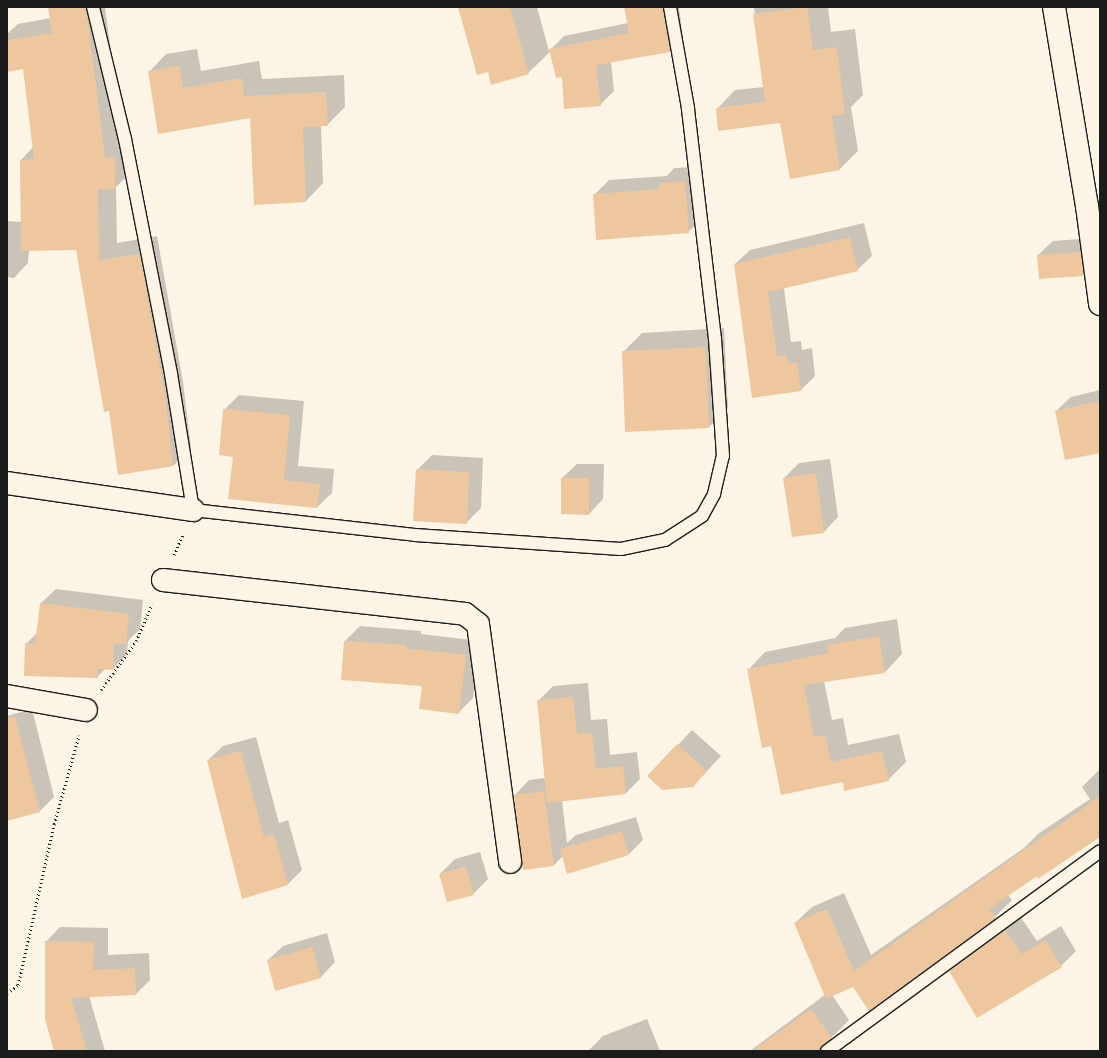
<!DOCTYPE html>
<html>
<head>
<meta charset="utf-8">
<style>
	body { margin:0 }
	#map { position:relative; width:1107px; height:1058px; overflow:hidden; background:#fcf5e5; font-family:Pangolin,sans-serif }
	div>[style] { position:absolute }
	[style*='--x'] { left:calc(var(--x)*1px); top:calc(var(--y)*1px); width:calc(var(--w)*1px); rotate:calc(var(--a)*1deg) }
	.shadow>* { inset:0; background:#0003 }
	.building>* { inset:0; background:#eec79e }
	.path>* { height:2.5px; margin-top:-1.25px; transform-origin:0; background:repeating-linear-gradient(90deg,#1c1c1c 0 1px,transparent 0 4px) }
	.roads { filter:drop-shadow(1px 0 #1c1c1c) drop-shadow(-1px 0 #1c1c1c) drop-shadow(0 1px #1c1c1c) drop-shadow(0 -1px #1c1c1c) }
	.service>* { height:12px; margin:-6px; padding:0 6px; transform-origin:6px; border-radius:6px; background:#fcf5e5 }
	.minor>* { height:22px; margin:-11px; padding:0 11px; transform-origin:11px; border-radius:11px; background:#fcf5e5 }
	span { translate:-50% -50%; white-space:nowrap; text-align:center; line-height:1.15; -webkit-text-stroke:3.5px #fcf5e5; paint-order:stroke }
	.frame { position:absolute; inset:0; border:8px solid #1c1c1c; pointer-events:none }
</style>
</head>
<body>
<div id="map">
	<div class="shadow">
		<div style="clip-path:polygon(49px 7px,105px 7px,123px 140px,132px 140px,133px 170px,116px 187px,117px 243px,157px 236px,183px 382px,191px 448px,173px 466px,119px 474px,110px 410px,77px 249px,29px 250px,28px 263px,14px 278px,7px 277px,7px 221px,22px 222px,21px 160px,33px 147px,24px 68px,7px 71px,7px 34px,18px 24px,51px 18px)"></div>
		<div style="clip-path:polygon(459px 7px,537px 7px,549px 51px,564px 36px,628px 23px,625px 7px,679px 7px,683px 38px,670px 51px,611px 62px,614px 91px,600px 105px,563px 76px,551px 51px,528px 73px,488px 70px)"></div>
		<div style="clip-path:polygon(754px 7px,828px 7px,831px 32px,855px 29px,863px 95px,851px 107px,858px 151px,840px 169px,781px 122px,717px 109px,735px 90px,764px 87px)"></div>
		<div style="clip-path:polygon(197px 49px,201px 71px,259px 61px,262px 79px,344px 75px,345px 107px,327px 125px,321px 126px,323px 183px,306px 201px,251px 117px,159px 132px,149px 72px,166px 54px)"></div>
		<div style="clip-path:polygon(699px 167px,703px 218px,688px 232px,594px 195px,609px 180px,667px 176px,674px 168px)"></div>
		<div style="clip-path:polygon(864px 223px,872px 256px,857px 270px,784px 288px,791px 342px,801px 341px,802px 350px,812px 348px,815px 376px,801px 390px,753px 397px,735px 264px,750px 250px)"></div>
		<div style="clip-path:polygon(1095px 238px,1098px 261px,1083px 275px,1038px 255px,1053px 241px)"></div>
		<div style="clip-path:polygon(724px 328px,728px 408px,709px 427px,626px 431px,623px 352px,642px 333px)"></div>
		<div style="clip-path:polygon(1100px 390px,1100px 452px,1056px 411px,1071px 397px)"></div>
		<div style="clip-path:polygon(239px 395px,304px 401px,298px 466px,334px 469px,332px 493px,317px 507px,234px 456px,224px 410px)"></div>
		<div style="clip-path:polygon(432px 455px,483px 458px,481px 508px,466px 523px,417px 470px)"></div>
		<div style="clip-path:polygon(830px 459px,838px 517px,824px 532px,784px 478px,799px 463px)"></div>
		<div style="clip-path:polygon(577px 464px,604px 464px,603px 499px,589px 514px,562px 478px)"></div>
		<div style="clip-path:polygon(56px 589px,143px 600px,140px 629px,128px 641px,127px 654px,113px 669px,106px 668px,97px 677px,26px 644px,38px 632px,41px 603px)"></div>
		<div style="clip-path:polygon(897px 619px,902px 654px,885px 672px,824px 681px,832px 720px,843px 718px,848px 745px,899px 734px,906px 762px,888px 780px,843px 781px,772px 745px,748px 670px,765px 652px,835px 638px,845px 628px)"></div>
		<div style="clip-path:polygon(360px 626px,421px 631px,421px 634px,480px 641px,473px 698px,459px 712px,423px 685px,342px 679px,345px 641px)"></div>
		<div style="clip-path:polygon(588px 683px,591px 720px,607px 719px,610px 755px,637px 752px,640px 779px,626px 793px,562px 800px,567px 843px,576px 835px,636px 817px,643px 840px,628px 855px,563px 856px,554px 865px,515px 795px,529px 780px,545px 778px,538px 701px,553px 686px)"></div>
		<div style="clip-path:polygon(32px 709px,54px 797px,39px 812px,7px 820px,7px 716px)"></div>
		<div style="clip-path:polygon(692px 730px,721px 756px,707px 771px,692px 786px,649px 776px)"></div>
		<div style="clip-path:polygon(256px 737px,279px 823px,288px 820px,302px 870px,288px 884px,243px 897px,208px 760px,223px 746px)"></div>
		<div style="clip-path:polygon(1100px 769px,1100px 836px,1008px 895px,1012px 900px,995px 917px,832px 995px,849px 1020px,829px 1040px,837px 1051px,750px 1051px,826px 994px,795px 923px,812px 907px,844px 893px,871px 955px,1024px 848px,1038px 834px,1090px 799px,1082px 787px)"></div>
		<div style="clip-path:polygon(480px 852px,488px 879px,473px 894px,440px 874px,455px 859px)"></div>
		<div style="clip-path:polygon(1020px 916px,1037px 941px,1061px 926px,1076px 951px,1061px 966px,951px 971px,965px 956px)"></div>
		<div style="clip-path:polygon(60px 927px,108px 928px,108px 955px,149px 953px,150px 980px,136px 994px,89px 996px,105px 1051px,55px 1051px,46px 942px)"></div>
		<div style="clip-path:polygon(327px 933px,335px 962px,321px 977px,268px 960px,283px 946px)"></div>
		<div style="clip-path:polygon(647px 1019px,660px 1051px,588px 1051px,603px 1036px)"></div>
	</div>
	<div class="building">
		<div style="clip-path:polygon(48px 7px,86px 7px,105px 158px,115px 157px,115px 189px,98px 189px,99px 260px,140px 254px,166px 401px,173px 466px,118px 475px,109px 411px,104px 412px,76px 250px,21px 251px,20px 160px,34px 159px,23px 69px,7px 72px,7px 40px,52px 33px)"></div>
		<div style="clip-path:polygon(458px 7px,510px 7px,529px 74px,491px 85px,488px 72px,477px 75px)"></div>
		<div style="clip-path:polygon(624px 7px,663px 7px,670px 52px,596px 65px,601px 106px,564px 109px,562px 77px,556px 78px,549px 49px,629px 33px)"></div>
		<div style="clip-path:polygon(807px 7px,813px 50px,837px 47px,845px 114px,832px 116px,840px 170px,790px 179px,780px 123px,718px 131px,716px 108px,765px 102px,753px 14px)"></div>
		<div style="clip-path:polygon(180px 66px,183px 88px,242px 78px,244px 96px,326px 92px,328px 126px,303px 127px,306px 202px,254px 205px,250px 118px,158px 134px,148px 71px)"></div>
		<div style="clip-path:polygon(685px 181px,689px 233px,596px 240px,593px 194px,659px 189px,659px 183px)"></div>
		<div style="clip-path:polygon(850px 237px,858px 271px,768px 292px,777px 356px,787px 355px,788px 364px,797px 362px,801px 391px,752px 398px,734px 264px)"></div>
		<div style="clip-path:polygon(1081px 252px,1084px 276px,1039px 279px,1037px 255px)"></div>
		<div style="clip-path:polygon(706px 347px,709px 428px,625px 432px,622px 351px)"></div>
		<div style="clip-path:polygon(1100px 401px,1100px 453px,1065px 460px,1055px 411px)"></div>
		<div style="clip-path:polygon(223px 409px,290px 415px,284px 480px,320px 484px,317px 508px,228px 499px,233px 457px,219px 455px)"></div>
		<div style="clip-path:polygon(416px 469px,469px 472px,467px 524px,413px 521px)"></div>
		<div style="clip-path:polygon(816px 473px,824px 533px,792px 537px,783px 478px)"></div>
		<div style="clip-path:polygon(561px 478px,589px 478px,589px 515px,561px 514px)"></div>
		<div style="clip-path:polygon(40px 603px,129px 614px,126px 644px,114px 643px,113px 670px,98px 669px,98px 678px,24px 676px,25px 643px,35px 644px)"></div>
		<div style="clip-path:polygon(879px 636px,885px 673px,804px 685px,814px 737px,825px 735px,831px 762px,882px 751px,889px 781px,844px 791px,843px 782px,781px 795px,771px 746px,762px 748px,747px 669px,828px 653px,827px 645px)"></div>
		<div style="clip-path:polygon(344px 641px,407px 645px,406px 648px,466px 655px,459px 714px,419px 709px,422px 686px,341px 680px)"></div>
		<div style="clip-path:polygon(573px 697px,577px 734px,592px 733px,596px 769px,623px 766px,626px 794px,547px 803px,537px 700px)"></div>
		<div style="clip-path:polygon(15px 717px,40px 812px,7px 821px,7px 718px)"></div>
		<div style="clip-path:polygon(677px 744px,707px 771px,693px 787px,662px 790px,647px 776px)"></div>
		<div style="clip-path:polygon(241px 751px,264px 837px,274px 834px,288px 885px,242px 899px,207px 760px)"></div>
		<div style="clip-path:polygon(544px 791px,554px 866px,523px 870px,514px 795px)"></div>
		<div style="clip-path:polygon(1100px 796px,1100px 837px,1038px 879px,1037px 876px,989px 909px,996px 918px,869px 1011px,853px 987px,826px 999px,794px 923px,827px 909px,854px 971px)"></div>
		<div style="clip-path:polygon(622px 831px,629px 855px,567px 874px,560px 849px)"></div>
		<div style="clip-path:polygon(466px 866px,474px 895px,447px 902px,439px 874px)"></div>
		<div style="clip-path:polygon(1005px 930px,1022px 954px,1046px 940px,1062px 967px,977px 1018px,949px 971px)"></div>
		<div style="clip-path:polygon(45px 941px,94px 942px,93px 970px,135px 968px,136px 995px,71px 998px,87px 1051px,54px 1051px,45px 1019px)"></div>
		<div style="clip-path:polygon(312px 947px,321px 978px,275px 991px,267px 960px)"></div>
		<div style="clip-path:polygon(811px 1009px,832px 1038px,820px 1050px,752px 1051px)"></div>
	</div>
	<div class="path">
		<div style="--x:174;--y:555;--w:23;--a:-67"></div>
		<div style="--x:101;--y:690;--w:60;--a:-54.5"></div>
		<div style="--x:136;--y:641;--w:40;--a:-66.6"></div>
		<div style="--x:7;--y:993;--w:14;--a:-36"></div>
		<div style="--x:18;--y:985;--w:165;--a:-77.4"></div>
		<div style="--x:54;--y:824;--w:92;--a:-74.3"></div>
	</div>
	<div class="roads">
		<div class="service">
			<div style="--x:93;--y:7;--w:136;--a:76.4"></div>
			<div style="--x:125;--y:139;--w:239;--a:78.9"></div>
			<div style="--x:171;--y:374;--w:138;--a:80.8"></div>
			<div style="--x:193;--y:510;--w:223;--a:6.4"></div>
			<div style="--x:415;--y:535;--w:206;--a:3.9"></div>
			<div style="--x:621;--y:549;--w:45;--a:-11.6"></div>
			<div style="--x:665;--y:540;--w:44;--a:-33"></div>
			<div style="--x:702;--y:516;--w:25;--a:-61"></div>
			<div style="--x:714;--y:494;--w:39;--a:-77"></div>
			<div style="--x:723;--y:456;--w:117;--a:-93.9"></div>
			<div style="--x:715;--y:339;--w:233;--a:-96.7"></div>
			<div style="--x:688;--y:108;--w:103;--a:-100.1"></div>
			<div style="--x:827;--y:1051;--w:338;--a:-36.2"></div>
		</div>
		<div class="minor">
			<div style="--x:1054;--y:7;--w:202;--a:80.6"></div>
			<div style="--x:1087;--y:206;--w:99;--a:82.4"></div>
			<div style="--x:7;--y:483;--w:188;--a:8.3"></div>
			<div style="--x:163;--y:580;--w:304;--a:6.4"></div>
			<div style="--x:465;--y:614;--w:16;--a:38"></div>
			<div style="--x:478;--y:624;--w:240;--a:82.3"></div>
			<div style="--x:7;--y:696;--w:80;--a:10"></div>
		</div>
	</div>
	<div class="frame"></div>
</div>
</body>
</html>
